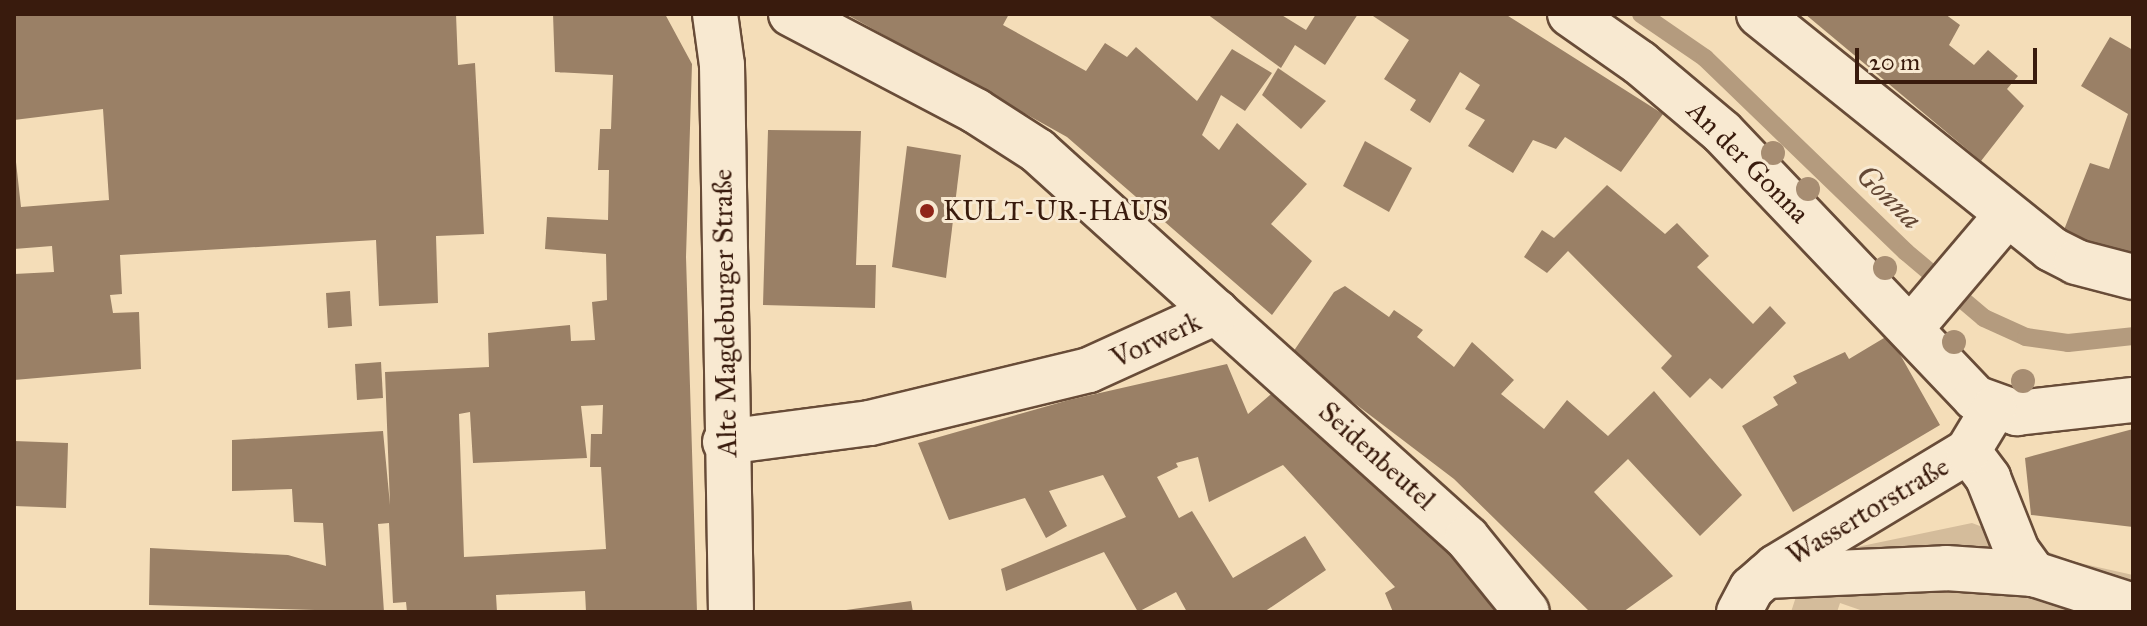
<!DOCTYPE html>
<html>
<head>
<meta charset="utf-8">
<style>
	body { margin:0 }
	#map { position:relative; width:2147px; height:626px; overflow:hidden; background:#f4ddb8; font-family:"IM FELL Great Primer",serif }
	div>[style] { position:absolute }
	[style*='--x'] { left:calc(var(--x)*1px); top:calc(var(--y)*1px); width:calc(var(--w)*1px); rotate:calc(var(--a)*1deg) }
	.green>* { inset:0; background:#d4bc9b }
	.stream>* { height:18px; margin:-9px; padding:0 9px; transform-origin:9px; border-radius:9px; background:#b49b7e }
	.building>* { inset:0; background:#9a8066 }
	.roads { filter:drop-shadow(2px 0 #684c38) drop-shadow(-2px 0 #684c38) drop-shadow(0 2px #684c38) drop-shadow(0 -2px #684c38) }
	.minor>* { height:44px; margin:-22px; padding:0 22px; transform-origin:22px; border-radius:22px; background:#f8e9d1 }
	.trees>* { width:24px; height:24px; margin:-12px; border-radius:50%; background:#a78d72 }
	.dots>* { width:22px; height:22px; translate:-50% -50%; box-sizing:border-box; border:4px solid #f8e9d1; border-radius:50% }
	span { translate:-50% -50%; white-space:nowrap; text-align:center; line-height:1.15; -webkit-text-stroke:6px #f8e9d1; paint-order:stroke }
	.street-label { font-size:28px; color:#391b0d }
	.poi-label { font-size:28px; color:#391b0d }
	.left { translate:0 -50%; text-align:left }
	.water-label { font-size:30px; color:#644835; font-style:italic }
	.frame { position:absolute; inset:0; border:16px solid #391b0d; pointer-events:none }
	.scale { position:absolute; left:1855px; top:48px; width:182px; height:36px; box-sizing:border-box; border:4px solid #391b0d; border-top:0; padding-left:10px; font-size:24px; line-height:28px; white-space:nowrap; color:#391b0d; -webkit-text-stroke:6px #f8e9d1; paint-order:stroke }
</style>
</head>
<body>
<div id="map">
	<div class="green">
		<div style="clip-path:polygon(1972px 523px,2075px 562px,2133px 575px,2133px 612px,1866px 612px,1840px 603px,1837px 612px,1791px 612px,1809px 557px)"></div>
	</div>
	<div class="stream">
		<div style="--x:1641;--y:14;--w:78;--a:34.5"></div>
		<div style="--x:1705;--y:58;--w:279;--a:44"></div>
		<div style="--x:1906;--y:252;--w:102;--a:40.2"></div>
		<div style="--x:1984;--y:318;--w:46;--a:24.3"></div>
		<div style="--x:2026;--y:337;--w:42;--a:8.1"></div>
		<div style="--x:2068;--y:343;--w:65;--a:-6.1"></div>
	</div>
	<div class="building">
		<div style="clip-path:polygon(14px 14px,456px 14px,458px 65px,475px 63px,484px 234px,436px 236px,438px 303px,379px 306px,376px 240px,120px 255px,122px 294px,110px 295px,113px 313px,139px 312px,141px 369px,14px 380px,14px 274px,54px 272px,52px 246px,14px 249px,14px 144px,21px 207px,109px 200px,103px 109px,14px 120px)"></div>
		<div style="clip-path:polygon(evenodd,553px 14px,665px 14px,692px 64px,686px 257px,697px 612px,586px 612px,585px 591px,496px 595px,497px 612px,407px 612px,406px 602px,393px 603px,389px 523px,378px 524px,384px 612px,149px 605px,150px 548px,288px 555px,326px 566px,323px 523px,294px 522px,292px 489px,232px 491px,232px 440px,383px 431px,390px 505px,385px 372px,489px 367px,488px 333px,570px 325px,571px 341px,595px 340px,592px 302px,607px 300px,606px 254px,545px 249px,547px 217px,608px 220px,609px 170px,598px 170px,600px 129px,611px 129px,613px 75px,555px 72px,553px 14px,603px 405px,602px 434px,591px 434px,590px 467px,601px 467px,606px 549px,464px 557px,459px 414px,470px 412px,473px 463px,587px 458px,581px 406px,603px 405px)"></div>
		<div style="clip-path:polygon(846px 14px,1009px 14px,1003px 25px,1086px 71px,1105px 43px,1127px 57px,1136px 47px,1197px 101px,1232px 49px,1272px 73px,1245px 111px,1221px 95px,1202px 135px,1219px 150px,1237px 123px,1307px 184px,1271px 224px,1312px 261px,1272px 315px,1067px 137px)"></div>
		<div style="clip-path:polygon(1207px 14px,1280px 14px,1306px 30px,1316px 14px,1358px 14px,1325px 65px,1295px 45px,1281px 68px)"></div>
		<div style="clip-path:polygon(1370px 14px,1505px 14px,1663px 114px,1621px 172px,1565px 137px,1556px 149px,1533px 140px,1513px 173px,1468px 146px,1485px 120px,1465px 109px,1480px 85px,1460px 72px,1430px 123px,1410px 110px,1416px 100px,1384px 79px,1409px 40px)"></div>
		<div style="clip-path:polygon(1805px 14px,1945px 14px,1960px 25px,1949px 45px,1974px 65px,1988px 50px,2018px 76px,2007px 89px,2024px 106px,1981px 161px)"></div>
		<div style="clip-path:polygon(2110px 37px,2133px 50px,2133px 257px,2062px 235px,2090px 163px,2109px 169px,2128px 114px,2081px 86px)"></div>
		<div style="clip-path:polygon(1278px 68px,1326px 101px,1301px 129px,1262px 95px)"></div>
		<div style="clip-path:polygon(768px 130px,861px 131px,856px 265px,876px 265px,875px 308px,763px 305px)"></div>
		<div style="clip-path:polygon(1365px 141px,1412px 168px,1389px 212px,1343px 186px)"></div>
		<div style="clip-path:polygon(907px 146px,961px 155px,946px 278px,892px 267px)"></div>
		<div style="clip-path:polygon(1607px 185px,1665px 234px,1677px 223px,1709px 256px,1697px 267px,1753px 324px,1770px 306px,1786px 323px,1722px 389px,1710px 378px,1690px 398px,1661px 368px,1672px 356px,1568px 251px,1547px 273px,1524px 257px,1542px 230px,1554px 238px)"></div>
		<div style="clip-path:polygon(1345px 286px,1389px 317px,1394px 310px,1423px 330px,1417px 337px,1454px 367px,1472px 342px,1514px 380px,1501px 394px,1544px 429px,1567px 400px,1608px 436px,1654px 391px,1742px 495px,1700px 536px,1628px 459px,1594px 492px,1673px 576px,1623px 612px,1590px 612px,1454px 479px,1291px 355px,1334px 292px)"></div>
		<div style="clip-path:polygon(350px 291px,352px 326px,328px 328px,326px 293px)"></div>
		<div style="clip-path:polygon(1889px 335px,1940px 425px,1793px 512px,1742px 426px,1778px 405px,1773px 397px,1797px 383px,1793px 376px,1845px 352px,1849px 359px)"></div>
		<div style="clip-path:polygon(381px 362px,383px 398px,357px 400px,355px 364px)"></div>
		<div style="clip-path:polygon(1227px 364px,1248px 414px,1278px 388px,1461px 555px,1496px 612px,1393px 612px,1385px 593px,1395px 587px,1283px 465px,1209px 502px,1198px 457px,1176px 463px,1178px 467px,1157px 477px,1179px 518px,1192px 511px,1233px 578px,1305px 536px,1326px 570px,1264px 612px,1187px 612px,1176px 592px,1138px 612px,1104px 552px,1006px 591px,1001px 569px,1126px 517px,1103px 475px,1049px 491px,1067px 526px,1046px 538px,1025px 498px,949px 520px,918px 443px,1069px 400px)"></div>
		<div style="clip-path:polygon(2133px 429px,2133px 527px,2031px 515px,2025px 458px)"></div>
		<div style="clip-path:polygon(14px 441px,68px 443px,66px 508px,14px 506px)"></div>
		<div style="clip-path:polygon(911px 601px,913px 612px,846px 612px,846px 610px)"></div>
	</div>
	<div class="roads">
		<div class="minor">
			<div style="--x:715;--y:14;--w:51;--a:82.2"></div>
			<div style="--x:722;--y:65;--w:547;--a:89.06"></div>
			<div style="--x:1570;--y:14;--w:85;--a:35"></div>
			<div style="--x:1640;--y:63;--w:107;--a:40.1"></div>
			<div style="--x:1722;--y:132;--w:367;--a:46.4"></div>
			<div style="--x:1975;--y:398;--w:45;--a:19.7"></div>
			<div style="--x:2017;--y:413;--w:117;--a:-6.4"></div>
			<div style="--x:1759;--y:14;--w:375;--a:38.8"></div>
			<div style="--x:2051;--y:249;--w:28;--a:27"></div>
			<div style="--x:2076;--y:262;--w:59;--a:14.7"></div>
			<div style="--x:1216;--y:312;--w:338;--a:42"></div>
			<div style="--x:1467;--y:538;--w:95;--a:51"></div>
			<div style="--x:1911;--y:328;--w:148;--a:-49.7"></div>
			<div style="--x:725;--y:442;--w:146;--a:-7.5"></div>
			<div style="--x:870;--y:423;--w:225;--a:-13.6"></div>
			<div style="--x:1089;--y:370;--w:140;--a:-24.5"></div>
			<div style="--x:1216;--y:312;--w:240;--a:-137.9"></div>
			<div style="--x:1038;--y:151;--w:74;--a:-147.2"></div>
			<div style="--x:976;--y:111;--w:209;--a:-152.3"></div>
			<div style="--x:1968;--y:451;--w:34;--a:53"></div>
			<div style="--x:1988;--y:478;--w:79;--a:68.3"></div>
			<div style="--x:2017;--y:551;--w:29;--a:54"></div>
			<div style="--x:1766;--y:576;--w:180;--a:-2.5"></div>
			<div style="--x:1946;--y:568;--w:88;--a:3.9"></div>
			<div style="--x:2034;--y:574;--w:104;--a:17.9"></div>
			<div style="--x:1739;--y:612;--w:27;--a:-62"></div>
			<div style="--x:1752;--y:588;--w:32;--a:-41"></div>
			<div style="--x:1776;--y:567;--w:224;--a:-31.1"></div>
			<div style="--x:1968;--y:451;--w:50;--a:-58.8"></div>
		</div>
	</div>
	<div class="trees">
		<div style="left:1773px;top:153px"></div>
		<div style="left:1808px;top:189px"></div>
		<div style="left:1885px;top:268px"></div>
		<div style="left:1954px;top:342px"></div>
		<div style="left:2023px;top:381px"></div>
	</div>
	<div class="dots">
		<div style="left:927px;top:211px;background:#8f2418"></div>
	</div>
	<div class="street-label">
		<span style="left:1748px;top:162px;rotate:45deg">An der Gonna</span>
		<span style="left:725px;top:313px;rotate:-91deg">Alte Magdeburger Straße</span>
		<span style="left:1156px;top:340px;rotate:-25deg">Vorwerk</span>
		<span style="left:1377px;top:456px;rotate:42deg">Seidenbeutel</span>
		<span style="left:1868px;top:511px;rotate:-31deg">Wassertorstraße</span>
	</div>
	<div class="poi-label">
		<span class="left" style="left:943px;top:211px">KULT-UR-HAUS</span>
	</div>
	<div class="water-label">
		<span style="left:1889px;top:197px;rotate:44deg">Gonna</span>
	</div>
	<div class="frame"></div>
	<div class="scale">20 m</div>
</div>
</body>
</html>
